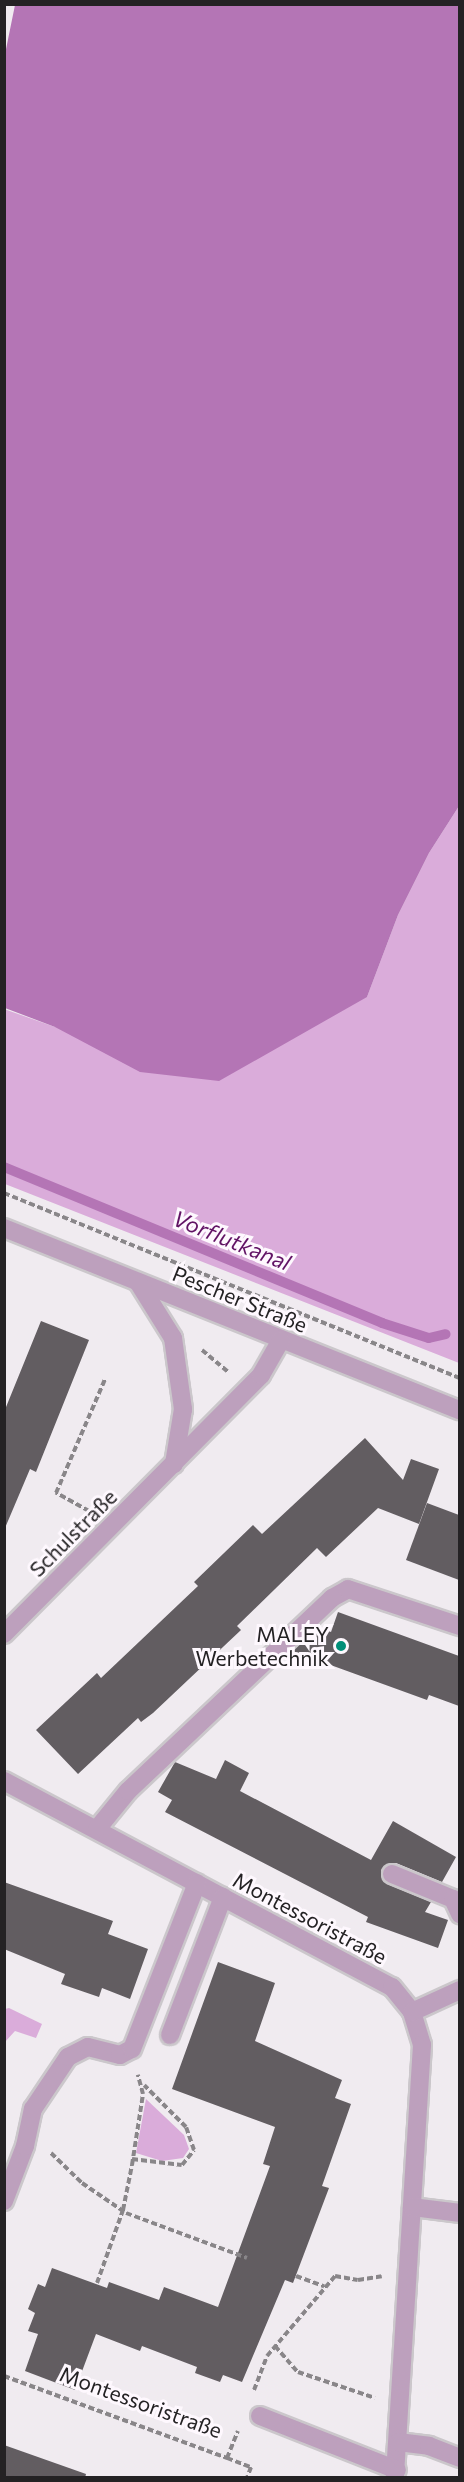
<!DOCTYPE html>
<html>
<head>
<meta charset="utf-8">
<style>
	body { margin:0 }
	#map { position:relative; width:464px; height:2482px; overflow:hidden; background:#f0ebf0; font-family:Commissioner,sans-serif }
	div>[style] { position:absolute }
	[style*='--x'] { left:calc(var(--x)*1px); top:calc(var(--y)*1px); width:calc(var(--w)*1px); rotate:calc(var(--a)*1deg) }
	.green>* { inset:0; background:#daacda }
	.water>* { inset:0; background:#b475b5 }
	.stream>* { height:10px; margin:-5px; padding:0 5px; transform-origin:5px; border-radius:5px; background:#b475b5 }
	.building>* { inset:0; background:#625d61 }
	.path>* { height:4px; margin-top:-2px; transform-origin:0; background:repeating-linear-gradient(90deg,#898689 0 6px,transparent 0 9px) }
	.roads { filter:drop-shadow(2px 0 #cbc7cb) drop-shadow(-2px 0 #cbc7cb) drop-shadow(0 2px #cbc7cb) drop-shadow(0 -2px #cbc7cb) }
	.minor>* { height:18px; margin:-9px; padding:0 9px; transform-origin:9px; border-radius:9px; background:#bda0bd }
	.dots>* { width:16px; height:16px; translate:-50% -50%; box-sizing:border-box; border:3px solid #fef8fe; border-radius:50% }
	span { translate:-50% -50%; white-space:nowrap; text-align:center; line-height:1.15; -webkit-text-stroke:6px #fef8fe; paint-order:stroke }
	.street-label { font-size:21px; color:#242224 }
	.poi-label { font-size:21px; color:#242224 }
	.right { translate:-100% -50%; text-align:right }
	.water-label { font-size:22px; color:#611264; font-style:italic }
	.frame { position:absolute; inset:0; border:6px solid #242224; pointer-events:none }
</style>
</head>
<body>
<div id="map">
	<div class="green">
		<div style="clip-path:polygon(459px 806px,459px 1363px,5px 1184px,4px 1009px,55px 1027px,367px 997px,398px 915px,429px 853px)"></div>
		<div style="clip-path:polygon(9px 2008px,42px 2024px,36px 2038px,15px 2031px,5px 2042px,5px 2009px)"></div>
		<div style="clip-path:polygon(146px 2099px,184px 2135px,189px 2149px,183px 2158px,162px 2161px,136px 2153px)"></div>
	</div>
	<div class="water">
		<div style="clip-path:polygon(15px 5px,459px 5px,459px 806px,429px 853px,398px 915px,367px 997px,219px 1081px,140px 1072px,55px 1027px,5px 1008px,4px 59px)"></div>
	</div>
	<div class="stream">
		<div style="--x:4;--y:1167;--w:409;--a:22.4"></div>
		<div style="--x:382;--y:1323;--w:49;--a:17.7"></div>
		<div style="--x:429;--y:1338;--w:17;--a:-13"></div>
	</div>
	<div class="building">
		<div style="clip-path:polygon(41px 1321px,89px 1340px,36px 1472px,30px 1469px,5px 1528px,4px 1412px)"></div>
		<div style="clip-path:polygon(365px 1438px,403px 1480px,411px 1459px,439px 1469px,419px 1524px,378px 1508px,326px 1557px,317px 1548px,237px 1626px,241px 1630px,153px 1713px,141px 1722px,138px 1718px,78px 1774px,36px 1730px,97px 1673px,101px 1678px,198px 1586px,194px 1582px,253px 1525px,262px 1534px)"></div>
		<div style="clip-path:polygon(427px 1503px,459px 1515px,459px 1580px,406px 1560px)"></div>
		<div style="clip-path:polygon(338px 1612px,459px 1656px,459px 1706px,429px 1695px,427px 1700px,292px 1651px,318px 1627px,331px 1632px)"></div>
		<div style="clip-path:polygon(225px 1760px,249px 1773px,240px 1791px,371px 1860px,393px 1821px,456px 1857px,442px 1882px,396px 1863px,386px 1865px,381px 1870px,387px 1884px,431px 1902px,425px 1912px,448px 1920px,438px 1948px,366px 1922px,368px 1917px,165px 1812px,172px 1800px,158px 1792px,175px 1762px,216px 1779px)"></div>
		<div style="clip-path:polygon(4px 1882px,113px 1921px,108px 1934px,148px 1949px,130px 1999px,102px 1988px,99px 1997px,61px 1984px,65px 1974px,4px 1949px)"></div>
		<div style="clip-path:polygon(218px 1962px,275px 1983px,255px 2041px,342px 2080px,335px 2098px,351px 2104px,322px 2186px,329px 2188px,293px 2283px,285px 2280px,242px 2382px,223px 2375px,220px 2382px,195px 2373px,197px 2367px,142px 2346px,140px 2351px,96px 2334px,75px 2390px,25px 2371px,38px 2334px,28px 2331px,35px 2313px,28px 2309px,38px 2284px,45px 2287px,52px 2268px,107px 2288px,109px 2282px,159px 2300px,164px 2287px,218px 2307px,270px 2166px,263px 2164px,275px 2127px,172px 2089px)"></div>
		<div style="clip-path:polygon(4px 2445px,86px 2474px,85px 2478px,4px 2478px)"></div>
	</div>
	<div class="path">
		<div style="--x:4;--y:1193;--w:492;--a:22.1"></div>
		<div style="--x:202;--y:1350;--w:34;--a:40"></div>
		<div style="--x:89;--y:1511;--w:38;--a:-151"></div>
		<div style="--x:56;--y:1493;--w:124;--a:-66.7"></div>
		<div style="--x:51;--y:2153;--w:43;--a:44.1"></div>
		<div style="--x:82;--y:2183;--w:53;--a:34.3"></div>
		<div style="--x:126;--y:2213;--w:129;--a:20.4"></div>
		<div style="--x:132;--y:2159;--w:50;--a:6.8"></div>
		<div style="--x:182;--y:2165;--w:19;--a:-51"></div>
		<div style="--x:194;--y:2150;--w:24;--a:-109"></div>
		<div style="--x:186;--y:2127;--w:59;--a:-135"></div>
		<div style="--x:296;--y:2276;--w:30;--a:20"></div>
		<div style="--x:97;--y:2283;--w:77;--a:-70.4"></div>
		<div style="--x:123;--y:2210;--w:46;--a:-78.7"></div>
		<div style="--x:132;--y:2165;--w:72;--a:-81.2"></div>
		<div style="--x:143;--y:2094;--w:20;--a:-105"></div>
		<div style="--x:275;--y:2346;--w:35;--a:49"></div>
		<div style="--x:298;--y:2372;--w:81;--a:18.7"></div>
		<div style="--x:4;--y:2376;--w:238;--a:20.2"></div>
		<div style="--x:227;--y:2458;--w:29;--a:-68"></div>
		<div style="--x:254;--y:2390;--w:36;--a:-69"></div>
		<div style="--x:267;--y:2356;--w:105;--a:-49.6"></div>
		<div style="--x:335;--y:2276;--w:23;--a:10"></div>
		<div style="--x:358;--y:2280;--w:24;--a:-9"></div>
		<div style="--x:227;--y:2458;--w:26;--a:21"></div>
		<div style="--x:251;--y:2467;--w:12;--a:110"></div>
	</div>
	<div class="roads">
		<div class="minor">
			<div style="--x:4;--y:1228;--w:491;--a:21.8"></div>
			<div style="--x:138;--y:1282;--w:66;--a:58"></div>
			<div style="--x:173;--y:1338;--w:72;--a:82"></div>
			<div style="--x:183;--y:1409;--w:56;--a:99.3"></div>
			<div style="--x:4;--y:1634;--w:365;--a:-45.2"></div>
			<div style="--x:261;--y:1375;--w:40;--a:-60.3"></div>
			<div style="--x:4;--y:1781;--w:439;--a:28"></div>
			<div style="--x:392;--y:1987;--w:32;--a:51"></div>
			<div style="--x:412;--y:2012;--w:34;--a:73"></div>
			<div style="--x:422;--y:2045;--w:434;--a:93.6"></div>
			<div style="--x:97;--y:1829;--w:49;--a:-50.8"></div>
			<div style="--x:128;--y:1791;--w:281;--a:-43.4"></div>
			<div style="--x:332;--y:1598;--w:18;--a:-29"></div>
			<div style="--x:348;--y:1589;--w:118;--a:18.3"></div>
			<div style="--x:392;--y:1874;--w:66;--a:22.3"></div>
			<div style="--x:453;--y:1899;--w:17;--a:65"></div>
			<div style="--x:412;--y:2012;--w:53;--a:-24.6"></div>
			<div style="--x:170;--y:2035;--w:148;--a:-69"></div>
			<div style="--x:4;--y:2201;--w:59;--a:-69.1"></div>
			<div style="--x:25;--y:2146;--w:38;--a:-78"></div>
			<div style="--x:33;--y:2109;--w:63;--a:-56.1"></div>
			<div style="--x:68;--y:2057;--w:22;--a:-27"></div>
			<div style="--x:88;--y:2047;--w:33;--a:14"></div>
			<div style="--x:120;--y:2055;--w:13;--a:-27"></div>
			<div style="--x:132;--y:2049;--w:178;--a:-68.6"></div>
			<div style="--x:412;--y:2207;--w:48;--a:7.1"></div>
			<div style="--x:260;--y:2416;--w:147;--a:21.5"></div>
			<div style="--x:398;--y:2442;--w:31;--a:7"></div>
			<div style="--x:429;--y:2446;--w:33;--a:21"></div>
		</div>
	</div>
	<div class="dots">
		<div style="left:341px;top:1646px;background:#018f79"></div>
	</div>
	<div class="street-label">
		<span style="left:240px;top:1299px;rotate:22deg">Pescher Straße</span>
		<span style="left:73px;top:1533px;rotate:-45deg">Schulstraße</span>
		<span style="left:310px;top:1918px;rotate:28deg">Montessoristraße</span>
		<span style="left:141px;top:2402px;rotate:20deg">Montessoristraße</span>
	</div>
	<div class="poi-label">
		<span class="right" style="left:329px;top:1646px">MALEY<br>Werbetechnik</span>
	</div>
	<div class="water-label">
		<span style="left:232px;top:1240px;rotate:22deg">Vorflutkanal</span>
	</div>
	<div class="frame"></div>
</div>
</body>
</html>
